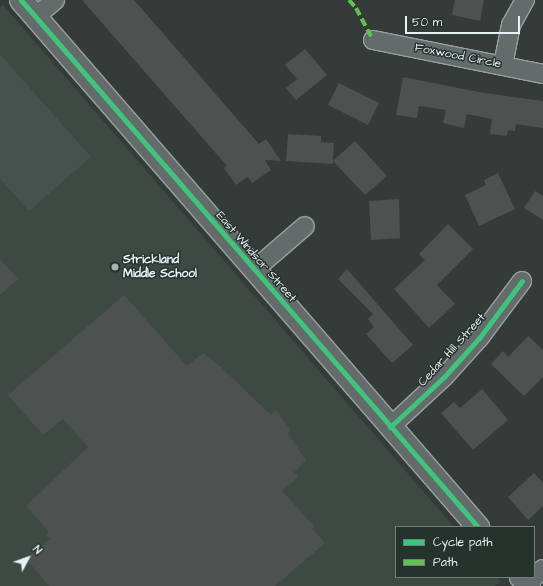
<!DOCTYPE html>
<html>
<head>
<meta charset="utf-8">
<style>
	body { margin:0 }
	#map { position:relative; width:543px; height:586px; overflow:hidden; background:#353b38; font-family:"Architects Daughter",sans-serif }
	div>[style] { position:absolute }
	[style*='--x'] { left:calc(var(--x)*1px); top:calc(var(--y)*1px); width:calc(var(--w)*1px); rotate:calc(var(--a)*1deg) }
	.built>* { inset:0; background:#3e4944 }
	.green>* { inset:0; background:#46524e }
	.building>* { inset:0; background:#4d5250 }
	.roads { filter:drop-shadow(1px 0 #9a9f9f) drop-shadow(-1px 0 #9a9f9f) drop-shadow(0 1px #9a9f9f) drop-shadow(0 -1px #9a9f9f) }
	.street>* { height:18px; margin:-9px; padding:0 9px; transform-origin:9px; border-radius:9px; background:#646b6b }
	.secondary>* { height:22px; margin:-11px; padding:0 11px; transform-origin:11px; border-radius:11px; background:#646b6b }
	.quiet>* { height:4px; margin-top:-2px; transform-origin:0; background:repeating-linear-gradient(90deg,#63c152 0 8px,transparent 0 12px) }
	.cycleway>* { height:5px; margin:-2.5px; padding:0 2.5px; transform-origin:2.5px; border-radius:2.5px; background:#40c37c }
	.dots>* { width:11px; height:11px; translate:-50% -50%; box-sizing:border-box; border:2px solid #26332d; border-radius:50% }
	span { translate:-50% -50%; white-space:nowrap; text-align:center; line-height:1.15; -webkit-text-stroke:3px #26332d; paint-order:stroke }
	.street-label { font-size:12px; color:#e8f1f8 }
	.poi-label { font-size:12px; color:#e8f1f8; font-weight:700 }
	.left { translate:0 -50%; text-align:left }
	.legend { position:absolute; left:395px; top:526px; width:140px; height:52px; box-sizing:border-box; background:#26332d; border:1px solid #747f7e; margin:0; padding:5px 7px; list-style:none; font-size:12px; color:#e8f1f8 }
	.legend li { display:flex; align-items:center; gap:8px; height:20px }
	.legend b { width:20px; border:1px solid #747f7e }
	.north { position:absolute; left:8px; top:538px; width:40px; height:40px; -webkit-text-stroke:3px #26332d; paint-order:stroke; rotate:49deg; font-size:11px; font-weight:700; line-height:16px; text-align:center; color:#e8f1f8 }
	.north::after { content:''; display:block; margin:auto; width:14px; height:18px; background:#e8f1f8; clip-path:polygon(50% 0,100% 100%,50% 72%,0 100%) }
	.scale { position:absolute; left:405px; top:16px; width:115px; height:18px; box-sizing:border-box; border:2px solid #e8f1f8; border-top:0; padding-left:5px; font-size:12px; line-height:14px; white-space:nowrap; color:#e8f1f8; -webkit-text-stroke:3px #26332d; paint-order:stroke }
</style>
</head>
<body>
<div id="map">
	<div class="built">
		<div style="clip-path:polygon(3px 5px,454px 527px,396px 527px,396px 577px,497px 577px,501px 581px,495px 586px,0 586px,0 7px)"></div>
	</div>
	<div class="green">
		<div style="clip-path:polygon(0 54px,91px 157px,29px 211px,0 179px)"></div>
	</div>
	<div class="building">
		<div style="clip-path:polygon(82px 0,134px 0,259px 144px,266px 139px,281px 161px,265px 160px,271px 170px,252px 183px,248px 177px,236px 185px,224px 168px,227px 166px)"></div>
		<div style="clip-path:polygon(455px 0,484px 0,480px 21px,452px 15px)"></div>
		<div style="clip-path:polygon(305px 49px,327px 75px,296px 100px,286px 88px,297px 79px,285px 65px)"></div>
		<div style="clip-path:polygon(403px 77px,484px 93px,543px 101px,543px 128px,516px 124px,515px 131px,508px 130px,507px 136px,490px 134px,492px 119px,467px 114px,464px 128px,443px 123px,446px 110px,419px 106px,417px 118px,396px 115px)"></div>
		<div style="clip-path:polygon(339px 83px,379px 103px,368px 125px,328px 105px)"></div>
		<div style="clip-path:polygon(288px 134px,321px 136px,321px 142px,334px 143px,333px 161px,355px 141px,387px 176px,365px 195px,333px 161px,333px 164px,286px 161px)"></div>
		<div style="clip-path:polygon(498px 173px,515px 209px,479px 226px,465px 195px,486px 185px,484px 180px)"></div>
		<div style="clip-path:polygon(535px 191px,543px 196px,543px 220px,524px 208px)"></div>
		<div style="clip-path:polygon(399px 199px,400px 238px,371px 240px,369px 201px)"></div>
		<div style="clip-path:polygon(448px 224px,473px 249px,437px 285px,455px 304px,429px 328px,394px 289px,425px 260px,419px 254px)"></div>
		<div style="clip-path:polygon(0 259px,18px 279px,0 295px)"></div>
		<div style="clip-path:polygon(347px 269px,413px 345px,392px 363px,366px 334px,374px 327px,368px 319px,373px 314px,338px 279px)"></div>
		<div style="clip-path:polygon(124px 295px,187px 366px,203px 353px,222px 368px,227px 374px,228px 374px,271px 415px,276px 410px,290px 429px,288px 434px,306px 460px,294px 472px,298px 477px,282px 491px,314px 526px,312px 528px,325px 543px,275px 586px,49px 586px,26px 559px,50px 539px,46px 535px,49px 532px,26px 506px,88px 447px,63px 419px,43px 435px,8px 395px)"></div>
		<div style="clip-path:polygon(528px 336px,543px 350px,543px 377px,524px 396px,491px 364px,503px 351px,508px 357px)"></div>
		<div style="clip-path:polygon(482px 389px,508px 420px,473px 450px,441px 413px,454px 402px,460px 408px)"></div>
		<div style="clip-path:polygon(534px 473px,543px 483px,543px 506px,528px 520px,508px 497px)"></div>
	</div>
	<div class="roads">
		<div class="street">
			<div style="--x:35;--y:17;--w:26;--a:-40"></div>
			<div style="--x:373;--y:40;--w:173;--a:11.3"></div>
			<div style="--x:503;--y:65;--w:41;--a:-78.7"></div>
			<div style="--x:511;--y:25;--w:29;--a:-61"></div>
			<div style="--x:254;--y:270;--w:67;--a:-40.8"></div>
			<div style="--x:390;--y:427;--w:74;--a:-42.8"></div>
			<div style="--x:444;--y:377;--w:54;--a:-48"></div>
			<div style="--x:480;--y:337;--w:70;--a:-53.1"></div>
			<div style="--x:534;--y:577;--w:12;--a:-42"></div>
		</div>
		<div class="secondary">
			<div style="--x:21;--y:0;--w:698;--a:49.07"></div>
			<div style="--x:521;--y:577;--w:12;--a:48"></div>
		</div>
	</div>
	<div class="quiet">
		<div style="--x:349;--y:0;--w:11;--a:49"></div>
		<div style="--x:356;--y:8;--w:36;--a:62"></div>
	</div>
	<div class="cycleway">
		<div style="--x:21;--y:0;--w:698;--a:49.07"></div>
		<div style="--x:390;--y:427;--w:74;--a:-42.8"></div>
		<div style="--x:444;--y:377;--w:54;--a:-48"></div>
		<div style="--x:480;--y:337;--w:70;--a:-53.1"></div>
	</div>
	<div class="dots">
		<div style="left:115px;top:267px;background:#a9b1b5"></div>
	</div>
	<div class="street-label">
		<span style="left:458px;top:56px;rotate:11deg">Foxwood Circle</span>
		<span style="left:256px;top:257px;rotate:49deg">East Windsor Street</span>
		<span style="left:452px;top:350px;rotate:-48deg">Cedar Hill Street</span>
	</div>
	<div class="poi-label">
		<span class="left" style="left:123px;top:267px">Strickland<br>Middle School</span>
	</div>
	<ul class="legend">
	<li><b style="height:5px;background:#40c37c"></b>Cycle path</li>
	<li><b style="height:5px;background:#63c152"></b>Path</li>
	</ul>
	<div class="north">N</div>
	<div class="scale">50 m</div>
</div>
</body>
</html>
